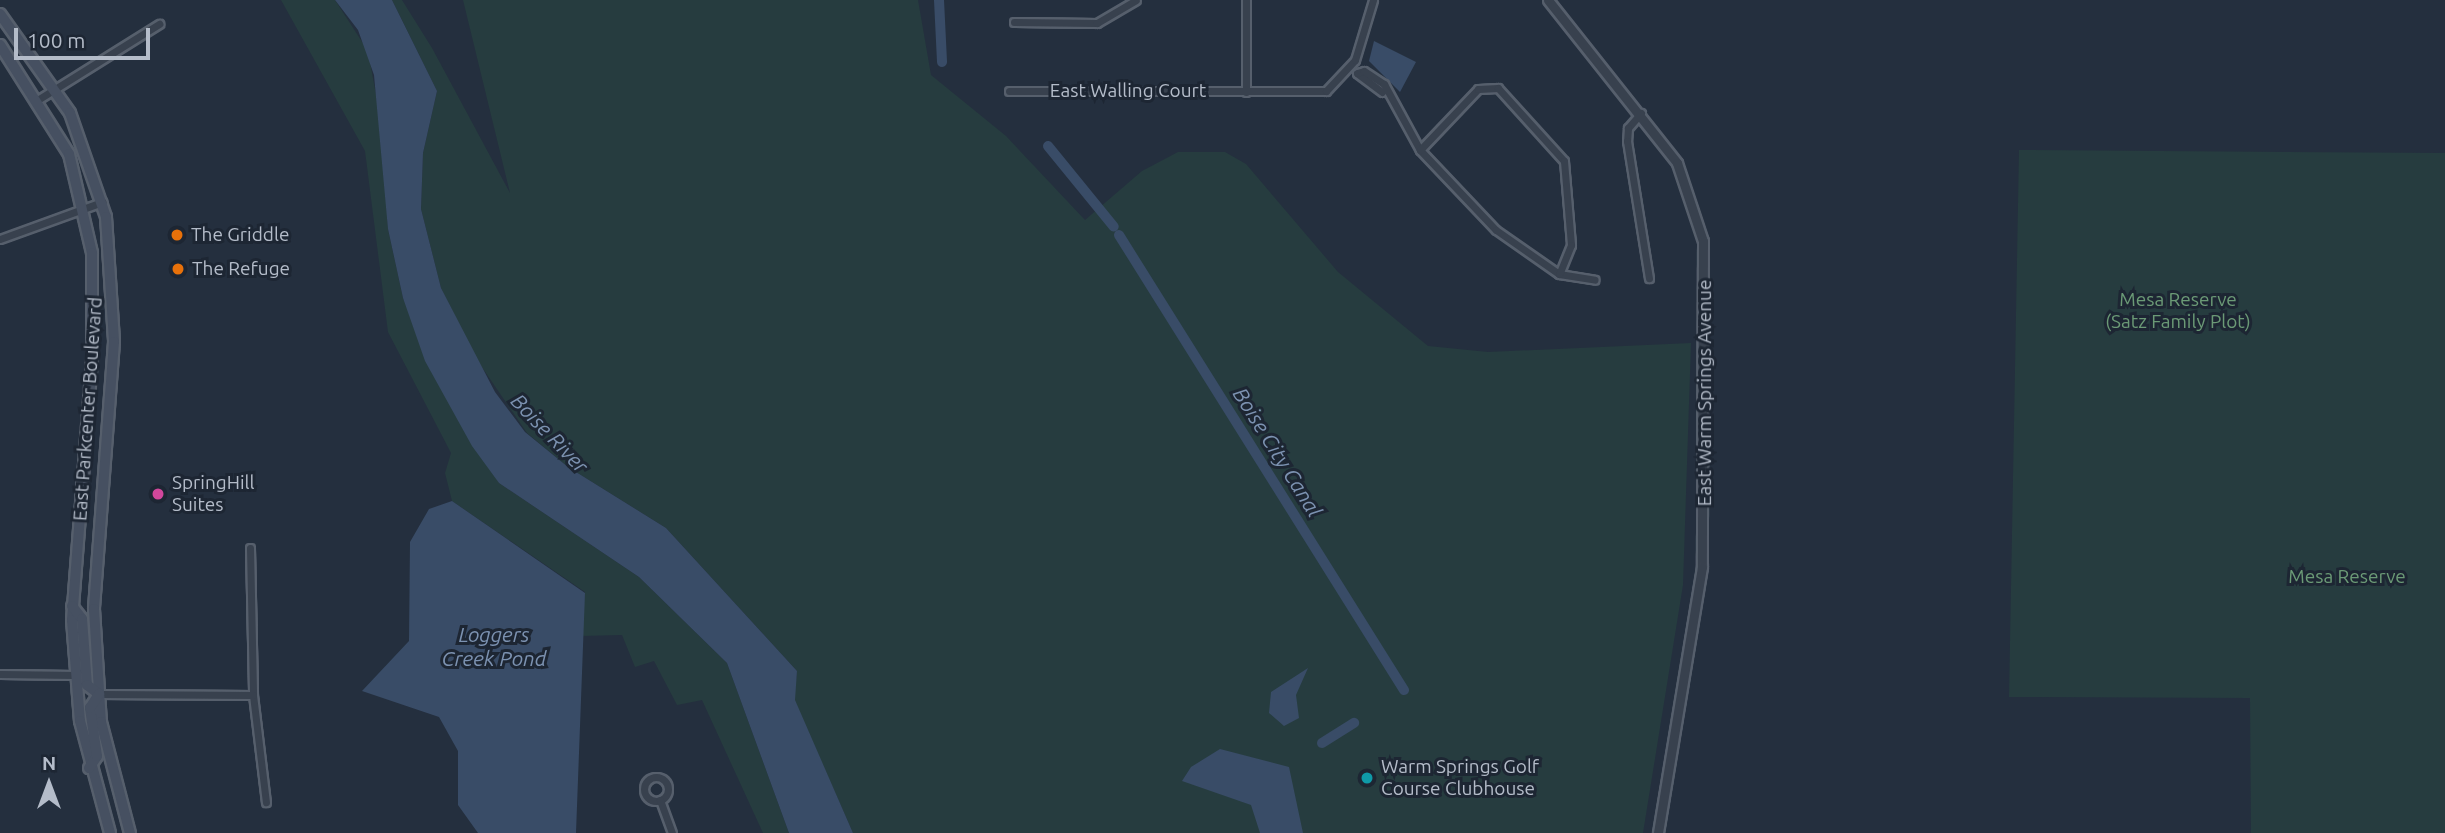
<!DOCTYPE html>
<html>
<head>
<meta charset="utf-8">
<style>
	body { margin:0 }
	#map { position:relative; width:2445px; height:833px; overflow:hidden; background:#242f3e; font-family:Ubuntu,sans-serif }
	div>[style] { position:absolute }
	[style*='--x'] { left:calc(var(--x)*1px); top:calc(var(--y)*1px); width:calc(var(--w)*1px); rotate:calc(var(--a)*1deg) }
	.green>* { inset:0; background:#263c3f }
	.water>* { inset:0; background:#394c67 }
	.canal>* { height:10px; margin:-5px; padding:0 5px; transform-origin:5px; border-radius:5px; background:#394c67 }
	.roads { filter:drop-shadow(2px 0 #565f6c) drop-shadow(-2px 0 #565f6c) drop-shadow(0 2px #565f6c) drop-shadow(0 -2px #565f6c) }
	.minor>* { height:7px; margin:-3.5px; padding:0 3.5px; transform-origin:3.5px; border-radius:3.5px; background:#38414e }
	.minor>.ring { margin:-3.5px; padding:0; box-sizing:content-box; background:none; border:7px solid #38414e; border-radius:50% }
	.tertiary>* { height:9px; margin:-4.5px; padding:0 4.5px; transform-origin:4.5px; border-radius:4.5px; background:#38414e }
	.secondary>* { height:10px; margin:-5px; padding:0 5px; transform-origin:5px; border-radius:5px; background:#465061 }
	.dots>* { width:19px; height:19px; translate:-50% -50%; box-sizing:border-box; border:4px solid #1d2633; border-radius:50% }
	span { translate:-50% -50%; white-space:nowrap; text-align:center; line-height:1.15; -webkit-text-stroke:6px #1d2633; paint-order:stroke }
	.street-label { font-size:19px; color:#b4bcc9 }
	.poi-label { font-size:19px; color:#b4bcc9 }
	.left { translate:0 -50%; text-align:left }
	.park-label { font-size:19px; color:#6b9a76 }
	.water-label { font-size:21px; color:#7c92b1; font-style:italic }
	.north { position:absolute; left:14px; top:749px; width:70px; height:70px; -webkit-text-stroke:5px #1d2633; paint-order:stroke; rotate:0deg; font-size:19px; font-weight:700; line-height:28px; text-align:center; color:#b4bcc9 }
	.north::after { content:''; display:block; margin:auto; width:24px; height:32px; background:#b4bcc9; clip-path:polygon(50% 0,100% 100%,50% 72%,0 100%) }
	.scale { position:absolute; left:14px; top:28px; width:136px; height:32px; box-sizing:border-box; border:4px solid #b4bcc9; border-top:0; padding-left:9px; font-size:21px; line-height:24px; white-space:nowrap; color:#b4bcc9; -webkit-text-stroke:5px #1d2633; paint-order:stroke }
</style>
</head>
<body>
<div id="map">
	<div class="green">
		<div style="clip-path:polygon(281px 0,335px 0,368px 51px,383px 133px,388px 229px,403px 298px,499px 483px,639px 577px,727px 663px,789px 833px,763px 833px,702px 700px,677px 705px,654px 661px,635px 667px,622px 635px,580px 636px,585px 592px,452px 501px,445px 473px,451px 453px,388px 332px,365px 151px)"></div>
		<div style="clip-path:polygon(392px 0,402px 0,432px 48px,510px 193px,463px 0,918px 0,931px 75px,1006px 136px,1085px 220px,1142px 171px,1178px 152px,1225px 152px,1246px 164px,1338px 272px,1428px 346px,1488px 352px,1691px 343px,1683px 585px,1643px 833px,853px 833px,794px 700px,797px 671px,666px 528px,568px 467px,527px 433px,475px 357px,441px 288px,421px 209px,423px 153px,437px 91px)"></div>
		<div style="clip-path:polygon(2019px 150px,2445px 153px,2445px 833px,2251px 833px,2250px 698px,2009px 697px)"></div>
	</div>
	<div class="water">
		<div style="clip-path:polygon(335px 0,392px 0,437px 91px,423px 153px,421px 209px,441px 288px,495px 392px,525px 432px,568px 467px,666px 528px,797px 671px,795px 700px,853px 833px,789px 833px,727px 663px,639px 577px,499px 483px,472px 446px,425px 361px,403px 298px,388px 229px,374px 75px,358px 30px)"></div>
		<div style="clip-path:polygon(1374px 41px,1416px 62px,1400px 92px,1369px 61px)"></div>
		<div style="clip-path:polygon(452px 501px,585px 593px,576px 833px,478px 833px,458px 805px,458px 751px,439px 717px,362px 691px,409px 641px,410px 542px,429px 509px)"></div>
		<div style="clip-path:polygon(1308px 668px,1296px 695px,1299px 718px,1284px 726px,1269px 713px,1271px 692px)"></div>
		<div style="clip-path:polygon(1220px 749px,1289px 767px,1303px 833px,1260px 833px,1251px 805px,1182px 781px,1191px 767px)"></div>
	</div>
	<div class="canal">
		<div style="--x:939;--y:0;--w:62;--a:87.2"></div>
		<div style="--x:1048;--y:146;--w:104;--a:50.8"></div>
		<div style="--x:1119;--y:235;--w:537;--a:57.94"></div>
		<div style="--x:1322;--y:743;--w:38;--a:-32"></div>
	</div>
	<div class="roads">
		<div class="minor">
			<div style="--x:1246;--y:0;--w:92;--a:90"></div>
			<div style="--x:1014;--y:22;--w:83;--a:0.7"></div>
			<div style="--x:1097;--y:23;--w:45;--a:-30.5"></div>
			<div style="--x:1009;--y:91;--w:317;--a:0"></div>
			<div style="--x:1326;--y:91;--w:42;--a:-46.9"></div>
			<div style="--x:1355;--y:60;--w:63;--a:-73.3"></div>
			<div style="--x:1382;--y:92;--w:31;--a:-143"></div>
			<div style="--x:1357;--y:73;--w:7;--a:-16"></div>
			<div style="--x:1364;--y:71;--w:24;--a:33"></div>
			<div style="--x:1384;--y:84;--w:75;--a:61.4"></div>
			<div style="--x:1420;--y:150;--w:110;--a:46.5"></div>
			<div style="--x:1496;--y:230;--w:77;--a:34.9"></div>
			<div style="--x:1559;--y:274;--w:36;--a:9"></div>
			<div style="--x:39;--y:99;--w:142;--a:-32"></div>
			<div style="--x:1641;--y:113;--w:20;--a:131"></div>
			<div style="--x:1628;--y:128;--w:13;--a:94"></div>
			<div style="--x:1627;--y:141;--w:139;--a:80.9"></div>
			<div style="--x:1420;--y:150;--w:84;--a:-46.4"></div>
			<div style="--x:1478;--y:89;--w:20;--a:-3"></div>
			<div style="--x:1498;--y:88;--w:98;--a:47.9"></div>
			<div style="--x:1564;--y:161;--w:84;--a:85.2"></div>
			<div style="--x:1571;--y:245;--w:31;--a:112"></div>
			<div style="--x:0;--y:239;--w:109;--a:-19.9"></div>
			<div style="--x:250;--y:548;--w:147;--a:88.8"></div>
			<div style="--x:253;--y:695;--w:108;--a:83.1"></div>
			<div style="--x:0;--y:674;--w:75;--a:0.8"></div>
			<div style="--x:99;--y:694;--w:154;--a:0.4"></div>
			<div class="ring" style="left:644px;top:777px;width:17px;height:17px"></div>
			<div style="--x:660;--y:800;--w:35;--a:70"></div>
		</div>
		<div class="tertiary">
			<div style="--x:1548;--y:0;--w:208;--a:51.6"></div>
			<div style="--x:1677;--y:163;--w:82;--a:71.6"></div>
			<div style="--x:1703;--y:241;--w:326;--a:90.2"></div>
			<div style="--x:1702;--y:567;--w:270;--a:99.4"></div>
		</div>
		<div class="secondary">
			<div style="--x:0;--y:14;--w:121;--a:54.7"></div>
			<div style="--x:70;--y:113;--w:110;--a:70.9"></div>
			<div style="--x:106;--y:217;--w:125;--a:86.3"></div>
			<div style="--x:114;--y:342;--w:268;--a:94.3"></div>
			<div style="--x:94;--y:609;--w:113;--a:86.5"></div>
			<div style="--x:101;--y:722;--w:115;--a:75.4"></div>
			<div style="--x:0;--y:45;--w:129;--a:57.7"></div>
			<div style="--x:69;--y:154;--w:102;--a:76.9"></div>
			<div style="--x:92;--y:253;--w:107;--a:90"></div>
			<div style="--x:92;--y:360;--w:261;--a:94.4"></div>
			<div style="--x:72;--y:620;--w:101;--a:85.5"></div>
			<div style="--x:80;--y:721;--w:116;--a:75"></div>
			<div style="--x:72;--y:606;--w:16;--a:52"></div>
			<div style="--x:82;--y:619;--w:66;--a:85.7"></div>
			<div style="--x:87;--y:685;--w:15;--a:37"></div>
			<div style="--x:89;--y:768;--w:14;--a:-56"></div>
			<div style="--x:97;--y:756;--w:49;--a:-98.3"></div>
			<div style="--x:90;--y:708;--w:17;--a:-57"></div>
		</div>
	</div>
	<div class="dots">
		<div style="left:177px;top:235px;background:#e8710a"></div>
		<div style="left:178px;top:269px;background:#e8710a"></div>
		<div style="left:158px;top:494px;background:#d1479c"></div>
		<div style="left:1367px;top:778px;background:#0f9aa8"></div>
	</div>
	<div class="street-label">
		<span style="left:1128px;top:91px">East Walling Court</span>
		<span style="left:1705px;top:393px;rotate:-90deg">East Warm Springs Avenue</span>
		<span style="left:88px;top:409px;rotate:-86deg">East Parkcenter Boulevard</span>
	</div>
	<div class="poi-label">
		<span class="left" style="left:191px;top:235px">The Griddle</span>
		<span class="left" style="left:192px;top:269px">The Refuge</span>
		<span class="left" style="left:172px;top:494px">SpringHill<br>Suites</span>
		<span class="left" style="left:1381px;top:778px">Warm Springs Golf<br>Course Clubhouse</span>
	</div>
	<div class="park-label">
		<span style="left:2178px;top:311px">Mesa Reserve<br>(Satz Family Plot)</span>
		<span style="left:2347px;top:577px">Mesa Reserve</span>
	</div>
	<div class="water-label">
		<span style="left:550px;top:433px;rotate:46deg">Boise River</span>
		<span style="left:1278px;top:452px;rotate:58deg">Boise City Canal</span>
		<span style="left:494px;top:646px">Loggers<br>Creek Pond</span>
	</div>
	<div class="north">N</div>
	<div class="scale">100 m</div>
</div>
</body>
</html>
